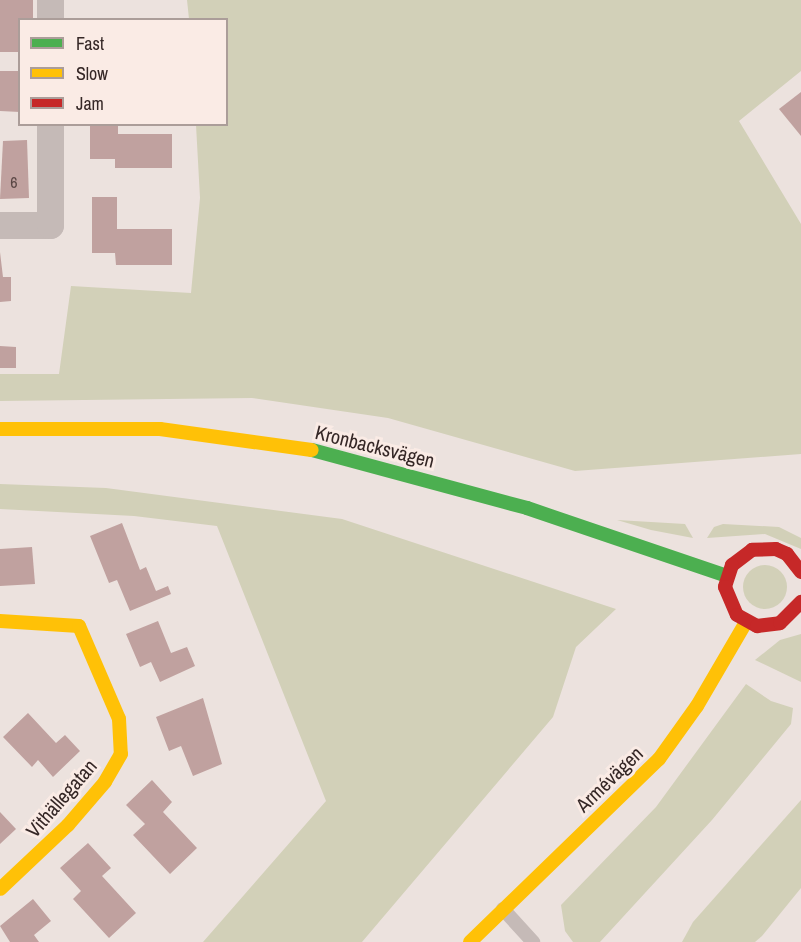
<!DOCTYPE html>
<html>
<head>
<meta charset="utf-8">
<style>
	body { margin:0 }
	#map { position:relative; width:801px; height:942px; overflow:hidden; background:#ece2de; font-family:"Archivo Narrow",sans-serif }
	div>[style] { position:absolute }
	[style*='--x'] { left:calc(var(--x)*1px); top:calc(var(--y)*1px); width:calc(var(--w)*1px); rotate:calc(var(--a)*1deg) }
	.green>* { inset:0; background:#d2d0b8 }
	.round { border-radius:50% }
	.building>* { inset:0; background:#c0a19f }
	.lane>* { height:14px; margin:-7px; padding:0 7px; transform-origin:7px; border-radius:7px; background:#c5bab7 }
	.street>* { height:27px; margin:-13.5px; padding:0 13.5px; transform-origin:13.5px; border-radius:13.5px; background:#c5bab7 }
	.fast>* { height:14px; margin:-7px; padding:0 7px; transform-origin:7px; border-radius:7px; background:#4caf50 }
	.slow>* { height:14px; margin:-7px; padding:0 7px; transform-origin:7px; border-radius:7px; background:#ffc107 }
	.jam>* { height:14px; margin:-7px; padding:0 7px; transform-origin:7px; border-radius:7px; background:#c62828 }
	span { translate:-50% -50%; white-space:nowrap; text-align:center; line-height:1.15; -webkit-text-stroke:6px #faebe5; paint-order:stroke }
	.number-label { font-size:16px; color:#584644 }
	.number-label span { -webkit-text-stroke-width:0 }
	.street-label { font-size:20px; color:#352726 }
	.legend { position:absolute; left:18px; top:18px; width:210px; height:108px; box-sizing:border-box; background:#faebe5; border:2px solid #ab9d99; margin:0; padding:8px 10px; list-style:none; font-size:18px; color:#352726 }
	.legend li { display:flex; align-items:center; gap:12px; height:30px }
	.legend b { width:30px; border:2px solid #ab9d99 }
</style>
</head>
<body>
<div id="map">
	<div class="green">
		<div style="clip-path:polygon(187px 0,801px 0,801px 71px,739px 121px,801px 224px,801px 454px,575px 471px,388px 418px,252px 398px,0 401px,0 374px,59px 374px,71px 286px,191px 293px,200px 198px,196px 125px,226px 124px,226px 20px,189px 19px)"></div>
		<div style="clip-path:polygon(0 484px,106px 488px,342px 519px,616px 609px,576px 647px,553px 717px,362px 942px,203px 942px,326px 801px,217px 526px,134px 516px,0 509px)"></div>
		<div style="clip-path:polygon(617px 520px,685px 524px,693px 538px,651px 530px)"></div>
		<div style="clip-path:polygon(723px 524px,779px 527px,801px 538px,801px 549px,765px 534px,707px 538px,714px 527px)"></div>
		<div class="round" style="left:743px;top:565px;width:44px;height:44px"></div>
		<div style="clip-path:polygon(801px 634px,801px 682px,755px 660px,780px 640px)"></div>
		<div style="clip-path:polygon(746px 684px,771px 701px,793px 708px,791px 724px,712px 820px,600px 942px,573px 942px,565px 931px,561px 905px,656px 807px)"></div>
		<div style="clip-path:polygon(801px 800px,801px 888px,762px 936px,755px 942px,682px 942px,693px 922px)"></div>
	</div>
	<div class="building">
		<div style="clip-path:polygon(0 0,33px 0,33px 20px,20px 20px,20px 52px,0 52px)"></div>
		<div style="clip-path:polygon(0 71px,20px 71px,20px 112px,0 111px)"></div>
		<div style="clip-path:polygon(801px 92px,801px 136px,779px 109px)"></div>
		<div style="clip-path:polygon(90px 124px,118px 124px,118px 134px,172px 134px,172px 168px,115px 168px,115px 159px,90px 159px)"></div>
		<div style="clip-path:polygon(27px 140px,29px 198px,0 199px,3px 141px)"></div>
		<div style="clip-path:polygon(92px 197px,117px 197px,117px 229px,172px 229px,172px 265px,116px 265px,115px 253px,92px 253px)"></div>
		<div style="clip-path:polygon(0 252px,3px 277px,11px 277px,11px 301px,0 302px)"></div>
		<div style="clip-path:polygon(0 346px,16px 347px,16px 368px,0 368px)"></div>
		<div style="clip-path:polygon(122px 523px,140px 570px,146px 567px,156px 591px,168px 586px,171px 594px,130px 611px,117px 580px,109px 583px,90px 536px)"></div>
		<div style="clip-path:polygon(32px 547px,35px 584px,0 586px,0 549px)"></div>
		<div style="clip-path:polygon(158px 621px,171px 653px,187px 647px,195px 666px,160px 682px,151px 662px,140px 667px,126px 634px)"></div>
		<div style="clip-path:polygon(203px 698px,222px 764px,193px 776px,181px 746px,169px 751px,156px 717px)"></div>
		<div style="clip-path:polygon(28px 713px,56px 743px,65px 735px,80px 751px,53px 777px,38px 760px,32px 767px,3px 737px)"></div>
		<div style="clip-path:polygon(152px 780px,172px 802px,163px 812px,197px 848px,170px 874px,133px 835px,145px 824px,126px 805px)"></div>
		<div style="clip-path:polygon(0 812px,16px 829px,0 844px)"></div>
		<div style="clip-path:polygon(88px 843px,111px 868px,102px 876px,136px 913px,109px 938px,73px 899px,81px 891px,60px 868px)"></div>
		<div style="clip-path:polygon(33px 899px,51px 921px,34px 935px,39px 942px,10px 942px,0 926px)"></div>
	</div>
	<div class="lane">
		<div style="--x:503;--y:909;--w:45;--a:47.7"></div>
	</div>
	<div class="street">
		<div style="--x:50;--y:0;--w:20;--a:90"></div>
		<div style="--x:0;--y:225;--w:50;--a:0"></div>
		<div style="--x:50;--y:225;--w:101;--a:-90"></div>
	</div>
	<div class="fast">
		<div style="--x:312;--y:450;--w:223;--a:15.1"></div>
		<div style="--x:527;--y:508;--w:211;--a:18.8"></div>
	</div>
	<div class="slow">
		<div style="--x:0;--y:429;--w:160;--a:0"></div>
		<div style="--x:160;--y:429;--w:153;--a:7.9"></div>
		<div style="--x:0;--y:621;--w:79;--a:3.6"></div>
		<div style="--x:79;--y:626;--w:101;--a:66.7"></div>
		<div style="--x:119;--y:719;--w:35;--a:87"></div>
		<div style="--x:121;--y:754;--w:32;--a:120"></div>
		<div style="--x:105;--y:782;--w:57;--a:130.7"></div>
		<div style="--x:68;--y:825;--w:93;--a:136.7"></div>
		<div style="--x:470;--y:942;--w:263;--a:-44.1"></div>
		<div style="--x:659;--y:759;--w:65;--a:-54.4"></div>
		<div style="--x:697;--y:706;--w:97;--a:-59.7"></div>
	</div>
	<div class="jam">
		<div style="--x:801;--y:572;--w:23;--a:-128"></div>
		<div style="--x:787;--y:554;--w:12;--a:-156"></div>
		<div style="--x:776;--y:549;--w:24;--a:178"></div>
		<div style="--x:752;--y:550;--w:25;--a:143"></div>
		<div style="--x:732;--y:565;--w:23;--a:108"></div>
		<div style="--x:725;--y:587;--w:30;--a:67"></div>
		<div style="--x:737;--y:615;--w:23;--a:29"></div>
		<div style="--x:757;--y:626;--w:23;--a:-7"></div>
		<div style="--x:780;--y:623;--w:30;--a:-45"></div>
	</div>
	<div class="number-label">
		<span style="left:14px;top:182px">6</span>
	</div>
	<div class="street-label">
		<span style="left:375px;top:446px;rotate:14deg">Kronbacksvägen</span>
		<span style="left:609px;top:779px;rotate:-44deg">Armévägen</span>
		<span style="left:61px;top:798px;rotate:-49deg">Vithällegatan</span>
	</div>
	<ul class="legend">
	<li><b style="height:8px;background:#4caf50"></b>Fast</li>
	<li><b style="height:8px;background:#ffc107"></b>Slow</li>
	<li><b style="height:8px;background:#c62828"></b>Jam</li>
	</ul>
</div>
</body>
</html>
